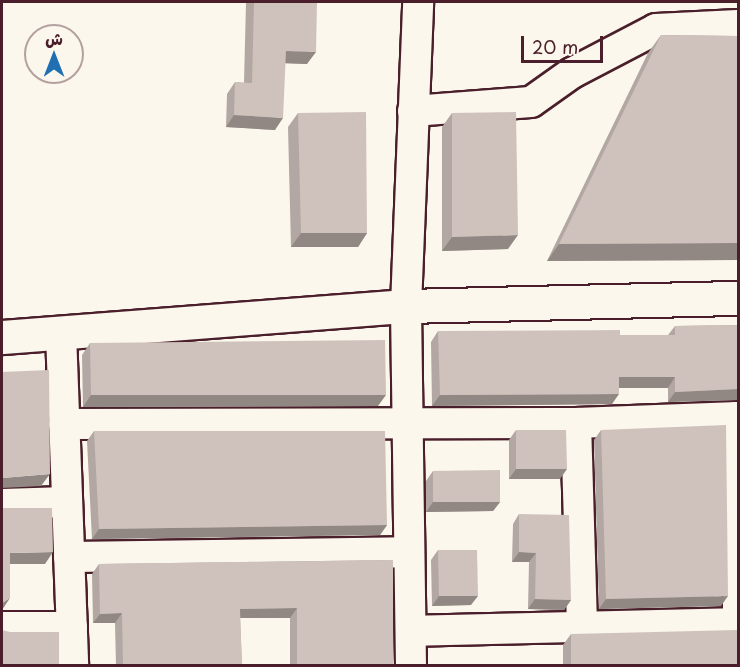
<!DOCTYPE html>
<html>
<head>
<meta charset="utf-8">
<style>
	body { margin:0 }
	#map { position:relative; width:740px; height:667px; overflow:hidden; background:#fbf7ec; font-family:"Playpen Sans","Playpen Sans Arabic",sans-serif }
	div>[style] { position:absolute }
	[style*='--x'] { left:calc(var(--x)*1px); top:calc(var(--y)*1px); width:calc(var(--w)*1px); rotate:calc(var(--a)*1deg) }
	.roads { filter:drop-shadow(2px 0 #4a1f2b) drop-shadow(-2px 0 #4a1f2b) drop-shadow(0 2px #4a1f2b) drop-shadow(0 -2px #4a1f2b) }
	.minor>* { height:30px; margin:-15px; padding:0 15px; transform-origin:15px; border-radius:15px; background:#fbf7ec }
	.secondary>* { height:33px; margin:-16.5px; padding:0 16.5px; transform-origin:16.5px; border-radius:16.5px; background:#fbf7ec }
	.wall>* { inset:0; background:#b2a7a2 }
	.shaded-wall>* { inset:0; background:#918884 }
	.building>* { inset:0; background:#cfc2bc }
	span { translate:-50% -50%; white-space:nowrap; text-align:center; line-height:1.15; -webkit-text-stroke:4.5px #fbf7ec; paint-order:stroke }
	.frame { position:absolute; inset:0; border:3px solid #4a1f2b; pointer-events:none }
	.north { position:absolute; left:24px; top:24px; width:60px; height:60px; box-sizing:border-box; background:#fbf7ec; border:2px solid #b4a19f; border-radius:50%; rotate:0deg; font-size:16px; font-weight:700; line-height:24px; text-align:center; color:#4a1f2b }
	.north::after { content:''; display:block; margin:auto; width:21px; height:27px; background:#1f6fb2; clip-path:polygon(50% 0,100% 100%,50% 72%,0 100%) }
	.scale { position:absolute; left:521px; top:36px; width:82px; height:27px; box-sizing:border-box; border:3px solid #4a1f2b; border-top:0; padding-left:8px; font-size:18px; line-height:21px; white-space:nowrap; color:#4a1f2b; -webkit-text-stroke:4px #fbf7ec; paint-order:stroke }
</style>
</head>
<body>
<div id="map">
	<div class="roads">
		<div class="minor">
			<div style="--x:413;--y:111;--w:118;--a:-4.4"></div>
			<div style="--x:531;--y:102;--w:50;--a:-35.3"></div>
			<div style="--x:572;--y:73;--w:95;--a:-27.6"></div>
			<div style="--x:656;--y:29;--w:82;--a:-2.8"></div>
			<div style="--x:61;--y:333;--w:333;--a:87.9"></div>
			<div style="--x:736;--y:417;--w:194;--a:89.4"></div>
			<div style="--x:576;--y:423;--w:203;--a:88.3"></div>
			<div style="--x:64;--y:424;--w:512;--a:-0.11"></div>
			<div style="--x:576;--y:423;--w:162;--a:-2.1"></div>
			<div style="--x:2;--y:504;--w:65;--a:-1.8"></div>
			<div style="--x:69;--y:557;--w:340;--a:-0.8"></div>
			<div style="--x:2;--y:627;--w:70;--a:0"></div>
			<div style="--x:411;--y:631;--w:327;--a:-1.4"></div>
			<div style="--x:411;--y:666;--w:360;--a:-90.8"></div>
			<div style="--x:406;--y:306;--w:304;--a:-87.7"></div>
		</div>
		<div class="secondary">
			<div style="--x:2;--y:337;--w:405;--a:-4.4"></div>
			<div style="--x:406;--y:306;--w:332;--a:-1.4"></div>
		</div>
	</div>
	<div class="wall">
		<div style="clip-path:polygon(246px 2px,317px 2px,307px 64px,285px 63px,275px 130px,226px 127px,227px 94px,235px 82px,244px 83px)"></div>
		<div style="clip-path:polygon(661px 35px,738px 36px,738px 260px,547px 261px,648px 53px)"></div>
		<div style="clip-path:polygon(298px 113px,367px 233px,358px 247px,291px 247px,288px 127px)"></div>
		<div style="clip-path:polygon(452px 113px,508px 249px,442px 251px,442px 127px)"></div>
		<div style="clip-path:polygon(738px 325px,738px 400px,668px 402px,668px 388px,619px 388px,612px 404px,432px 406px,431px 342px,438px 331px,620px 335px,668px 335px,675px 326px)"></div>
		<div style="clip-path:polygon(90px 343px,378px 406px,83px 407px,82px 355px)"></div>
		<div style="clip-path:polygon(516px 430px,560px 479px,509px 479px,509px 440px)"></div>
		<div style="clip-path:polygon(601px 430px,721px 606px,599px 609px,594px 440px)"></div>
		<div style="clip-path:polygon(94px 431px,387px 525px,380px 535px,92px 539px,87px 441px)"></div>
		<div style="clip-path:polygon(433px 471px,500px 502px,493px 511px,426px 512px,426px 481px)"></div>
		<div style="clip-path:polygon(519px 514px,571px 600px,564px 610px,528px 609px,529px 562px,512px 562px,513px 524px)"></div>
		<div style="clip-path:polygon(438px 550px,471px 605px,432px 606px,431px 560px)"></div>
		<div style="clip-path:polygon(393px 560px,392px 666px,290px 666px,290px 618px,240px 618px,242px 666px,116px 666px,115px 623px,93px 623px,92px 574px,99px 564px)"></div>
		<div style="clip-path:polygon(571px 634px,738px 666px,563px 666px,563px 645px)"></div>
	</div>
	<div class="shaded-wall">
		<div style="clip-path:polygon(286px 51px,316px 52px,307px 64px,278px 63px)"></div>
		<div style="clip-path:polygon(234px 115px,283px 118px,275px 130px,226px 127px)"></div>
		<div style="clip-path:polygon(301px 233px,367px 233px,358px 247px,291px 247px)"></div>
		<div style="clip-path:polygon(518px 235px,508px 249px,442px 251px,452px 237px)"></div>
		<div style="clip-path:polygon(738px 243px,738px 260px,547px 261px,559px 244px)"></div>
		<div style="clip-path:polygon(619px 377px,675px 377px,668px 388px,612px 388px)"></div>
		<div style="clip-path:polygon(738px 389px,738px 398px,737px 400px,668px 402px,675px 392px)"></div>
		<div style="clip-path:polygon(619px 394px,612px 404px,432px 406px,440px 395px)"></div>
		<div style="clip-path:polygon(91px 395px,386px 395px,378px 406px,83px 407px)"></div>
		<div style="clip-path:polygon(516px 469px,567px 469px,560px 479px,509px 479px)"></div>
		<div style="clip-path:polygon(50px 474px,41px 486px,2px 488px,2px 478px)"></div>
		<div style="clip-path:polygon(433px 502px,500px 502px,493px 511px,426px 512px)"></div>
		<div style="clip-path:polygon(387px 525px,380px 535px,92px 539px,99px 529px)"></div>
		<div style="clip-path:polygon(53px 552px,45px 564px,2px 564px,10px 553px)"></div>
		<div style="clip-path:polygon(519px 552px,536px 553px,529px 562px,512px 562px)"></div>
		<div style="clip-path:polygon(439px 596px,478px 596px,471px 605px,432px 606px)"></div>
		<div style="clip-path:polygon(728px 596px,721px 606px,599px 609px,606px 599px)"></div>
		<div style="clip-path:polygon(10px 598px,2px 610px,2px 603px)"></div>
		<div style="clip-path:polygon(535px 599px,571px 600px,564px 610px,528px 609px)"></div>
		<div style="clip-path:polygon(297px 608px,290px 618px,233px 618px,240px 609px)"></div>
		<div style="clip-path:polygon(122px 613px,115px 623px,93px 623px,100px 614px)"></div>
		<div style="clip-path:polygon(348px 664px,393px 664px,392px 666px,347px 666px)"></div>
	</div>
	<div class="building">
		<div style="clip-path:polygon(254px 2px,317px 2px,316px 52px,286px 51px,283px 118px,234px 115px,235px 82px,252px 83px)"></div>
		<div style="clip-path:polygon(661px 35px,738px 36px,738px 243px,559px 244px)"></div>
		<div style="clip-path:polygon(366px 112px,367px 233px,301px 233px,298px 113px)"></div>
		<div style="clip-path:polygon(516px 112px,518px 235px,452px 237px,452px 113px)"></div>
		<div style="clip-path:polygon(738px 325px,738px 389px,675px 392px,675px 377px,619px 377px,619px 394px,440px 395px,438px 331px,620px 330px,620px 335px,675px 335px,675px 326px)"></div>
		<div style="clip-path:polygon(385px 340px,386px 395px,91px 395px,90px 343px)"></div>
		<div style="clip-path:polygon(49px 370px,50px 474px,2px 478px,2px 372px)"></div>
		<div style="clip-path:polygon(726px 425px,728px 596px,606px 599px,601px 430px)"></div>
		<div style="clip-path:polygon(516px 430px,566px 430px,567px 469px,516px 469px)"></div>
		<div style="clip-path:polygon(94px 431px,385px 431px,387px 525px,99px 529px)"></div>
		<div style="clip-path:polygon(500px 470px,500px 502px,433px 502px,433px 471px)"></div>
		<div style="clip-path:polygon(2px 506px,3px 508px,52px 508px,53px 552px,10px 553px,10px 598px,2px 603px)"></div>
		<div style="clip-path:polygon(519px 514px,569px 515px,571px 600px,535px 599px,536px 553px,519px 552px)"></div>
		<div style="clip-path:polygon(438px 550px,477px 550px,478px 596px,439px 596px)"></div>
		<div style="clip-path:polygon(393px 560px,393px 664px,305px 666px,305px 664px,297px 664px,297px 608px,240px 609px,242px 666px,123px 666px,122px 613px,100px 614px,99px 564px)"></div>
		<div style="clip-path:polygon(2px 630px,10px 632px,59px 632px,59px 666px,2px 666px)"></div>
		<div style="clip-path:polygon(738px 630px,738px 666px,571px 666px,571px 634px)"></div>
	</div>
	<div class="frame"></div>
	<div class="north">ش</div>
	<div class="scale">20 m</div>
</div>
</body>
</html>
